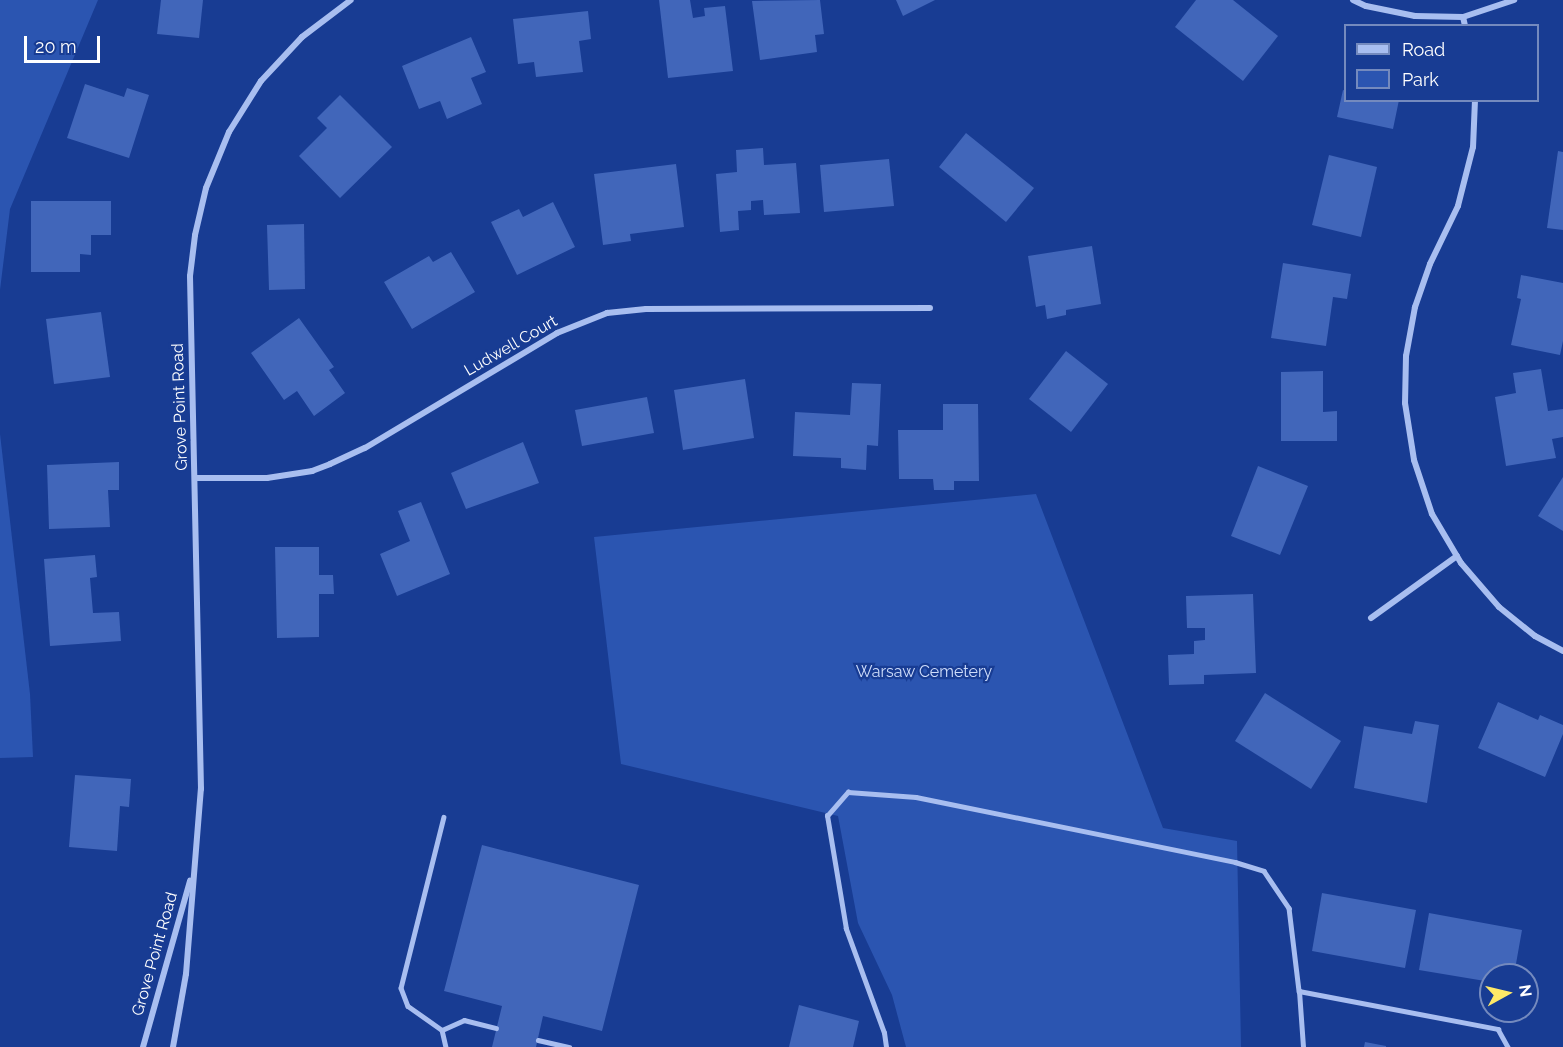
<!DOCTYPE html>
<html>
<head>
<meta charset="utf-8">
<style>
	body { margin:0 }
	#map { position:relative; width:1563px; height:1047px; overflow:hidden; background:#183c93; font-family:Raleway,sans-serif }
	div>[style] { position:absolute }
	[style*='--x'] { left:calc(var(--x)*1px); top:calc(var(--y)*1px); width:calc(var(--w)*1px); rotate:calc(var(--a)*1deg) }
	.green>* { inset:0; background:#2b55b1 }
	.building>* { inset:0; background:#4166ba }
	.service>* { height:4.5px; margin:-2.25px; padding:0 2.25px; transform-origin:2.25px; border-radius:2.25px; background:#a8bef0 }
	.minor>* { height:6px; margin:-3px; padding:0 3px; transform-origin:3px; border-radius:3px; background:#a8bef0 }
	span { translate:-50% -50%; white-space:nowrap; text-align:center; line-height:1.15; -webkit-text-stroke:4.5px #183c93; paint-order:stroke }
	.street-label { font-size:16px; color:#fff }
	.park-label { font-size:16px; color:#cfddfb }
	.legend { position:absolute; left:1344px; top:24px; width:195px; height:78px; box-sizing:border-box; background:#183c93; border:2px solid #748abe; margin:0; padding:8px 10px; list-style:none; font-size:18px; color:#fff }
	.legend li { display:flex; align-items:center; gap:12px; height:30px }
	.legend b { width:30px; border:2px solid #748abe }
	.north { position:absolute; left:1479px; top:963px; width:60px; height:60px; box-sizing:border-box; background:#183c93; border:2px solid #748abe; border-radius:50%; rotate:82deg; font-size:16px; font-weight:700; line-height:24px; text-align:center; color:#fff }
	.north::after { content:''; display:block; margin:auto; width:21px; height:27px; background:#ffe967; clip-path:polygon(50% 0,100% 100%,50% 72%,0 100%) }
	.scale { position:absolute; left:24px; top:36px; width:76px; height:27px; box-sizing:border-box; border:3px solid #fff; border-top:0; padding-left:8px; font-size:18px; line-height:21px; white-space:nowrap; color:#fff; -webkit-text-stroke:4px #183c93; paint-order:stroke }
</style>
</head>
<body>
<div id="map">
	<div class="green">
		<div style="clip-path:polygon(0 0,98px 0,10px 209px,0 290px)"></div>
		<div style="clip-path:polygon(0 434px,30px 694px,33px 757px,0 758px)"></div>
		<div style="clip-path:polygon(1036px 494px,1163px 828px,1237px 841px,1241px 1047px,906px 1047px,892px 995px,858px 923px,838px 816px,621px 764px,594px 537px)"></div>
	</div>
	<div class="building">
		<div style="clip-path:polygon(161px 0,203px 0,199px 38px,157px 34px)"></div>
		<div style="clip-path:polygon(659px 0,690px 0,693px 18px,705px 16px,704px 8px,725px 6px,733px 71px,668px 78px)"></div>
		<div style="clip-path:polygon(820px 0,824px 34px,815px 35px,817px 52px,760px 60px,752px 1px)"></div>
		<div style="clip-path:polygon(896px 0,935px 0,903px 16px)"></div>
		<div style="clip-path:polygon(1196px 0,1233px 0,1278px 36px,1243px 81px,1175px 27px)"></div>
		<div style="clip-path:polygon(588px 11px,591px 39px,579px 41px,583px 72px,536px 77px,534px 62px,518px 64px,513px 19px)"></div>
		<div style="clip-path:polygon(471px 37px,486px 72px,471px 78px,482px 104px,447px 119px,440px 101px,419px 109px,402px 66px)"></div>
		<div style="clip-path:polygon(85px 84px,124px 97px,127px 88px,149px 95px,129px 158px,67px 138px)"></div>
		<div style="clip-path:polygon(1343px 90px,1346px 91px,1346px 100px,1399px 100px,1393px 129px,1337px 117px)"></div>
		<div style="clip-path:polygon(340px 95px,392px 147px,340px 198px,299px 156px,327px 128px,317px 118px)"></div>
		<div style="clip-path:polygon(966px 133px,1034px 188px,1006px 222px,939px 167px)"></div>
		<div style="clip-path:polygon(763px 148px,764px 165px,796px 163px,800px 213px,764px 215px,763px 200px,751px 201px,751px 210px,738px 211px,739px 230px,720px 232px,716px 174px,737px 172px,736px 150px)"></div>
		<div style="clip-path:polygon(1558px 151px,1563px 152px,1563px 230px,1547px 228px)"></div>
		<div style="clip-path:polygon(1329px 155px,1377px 167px,1361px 237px,1312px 225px)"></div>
		<div style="clip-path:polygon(889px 159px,894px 206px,824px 212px,820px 165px)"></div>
		<div style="clip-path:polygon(676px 164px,684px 227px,630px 234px,631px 241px,603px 245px,594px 174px)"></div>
		<div style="clip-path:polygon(31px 201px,111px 201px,111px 235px,91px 235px,91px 255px,80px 254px,80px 272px,31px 272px)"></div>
		<div style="clip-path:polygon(553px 202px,575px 247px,517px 275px,491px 222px,519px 209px,523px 217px)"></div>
		<div style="clip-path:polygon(304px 224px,305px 289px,269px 290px,267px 225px)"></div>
		<div style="clip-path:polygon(1092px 246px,1101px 304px,1066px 310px,1066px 315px,1047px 319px,1045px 305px,1036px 307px,1028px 256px)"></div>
		<div style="clip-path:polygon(451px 252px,475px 292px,412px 329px,384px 282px,429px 256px,433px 262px)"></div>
		<div style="clip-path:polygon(1283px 263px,1351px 274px,1347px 299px,1333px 297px,1326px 346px,1271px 338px)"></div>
		<div style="clip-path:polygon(1521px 275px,1563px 283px,1563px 341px,1560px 355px,1511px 345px,1521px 299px,1517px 298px)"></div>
		<div style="clip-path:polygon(101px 312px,110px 377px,54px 384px,46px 319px)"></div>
		<div style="clip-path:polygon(299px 318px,334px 367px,329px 370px,345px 393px,314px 416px,297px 391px,284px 400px,251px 353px)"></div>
		<div style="clip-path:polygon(1066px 351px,1108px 384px,1071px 432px,1029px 399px)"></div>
		<div style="clip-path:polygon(1541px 369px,1548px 411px,1563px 409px,1563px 437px,1552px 439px,1556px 458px,1506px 466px,1495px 397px,1516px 393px,1513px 373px)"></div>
		<div style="clip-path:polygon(1323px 371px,1323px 412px,1337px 411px,1337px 441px,1281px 441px,1281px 372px)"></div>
		<div style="clip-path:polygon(745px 379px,754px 438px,683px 450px,674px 390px)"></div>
		<div style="clip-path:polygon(852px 383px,881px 384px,878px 446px,867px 445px,866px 470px,841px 468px,841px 458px,793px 456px,795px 412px,850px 415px)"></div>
		<div style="clip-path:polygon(647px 397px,654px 433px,582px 446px,575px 410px)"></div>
		<div style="clip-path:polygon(943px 404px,978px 404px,979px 481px,954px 481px,954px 490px,934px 490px,933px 479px,899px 479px,898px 430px,943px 430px)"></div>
		<div style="clip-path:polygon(523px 442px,539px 483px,466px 509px,451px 473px)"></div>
		<div style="clip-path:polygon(119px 462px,119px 490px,108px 490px,110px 527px,49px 529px,47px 465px)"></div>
		<div style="clip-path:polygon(1258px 466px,1308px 486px,1280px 555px,1231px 536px)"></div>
		<div style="clip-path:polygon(1563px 477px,1563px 531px,1538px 516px)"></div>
		<div style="clip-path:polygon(421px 502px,450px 574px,397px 596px,380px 554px,410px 541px,398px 511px)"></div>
		<div style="clip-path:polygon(275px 547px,319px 547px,319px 575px,333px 575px,334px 594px,319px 594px,319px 637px,277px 638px)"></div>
		<div style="clip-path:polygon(95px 555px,97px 577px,90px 578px,93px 613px,119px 612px,121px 641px,50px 646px,44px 559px)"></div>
		<div style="clip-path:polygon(1253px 594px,1256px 673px,1204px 675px,1204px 684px,1169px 685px,1168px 655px,1194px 654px,1194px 641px,1205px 640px,1205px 628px,1187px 628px,1186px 596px)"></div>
		<div style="clip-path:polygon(1265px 693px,1341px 741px,1311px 789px,1235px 741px)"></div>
		<div style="clip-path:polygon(1498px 702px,1538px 720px,1540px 715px,1563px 725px,1563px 734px,1545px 777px,1478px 748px)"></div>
		<div style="clip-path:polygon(1415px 721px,1439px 725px,1427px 803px,1354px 788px,1364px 726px,1412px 734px)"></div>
		<div style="clip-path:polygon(75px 775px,131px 779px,129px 807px,120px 806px,117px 851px,69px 847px)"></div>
		<div style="clip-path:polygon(482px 845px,639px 885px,602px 1031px,543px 1016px,536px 1047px,492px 1047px,502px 1006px,444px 991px)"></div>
		<div style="clip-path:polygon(1322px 893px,1416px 910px,1405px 968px,1312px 951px)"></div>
		<div style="clip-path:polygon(1429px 913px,1522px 930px,1514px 975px,1491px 975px,1491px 982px,1419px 970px)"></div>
		<div style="clip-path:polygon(799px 1005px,859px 1021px,853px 1047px,789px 1047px)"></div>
		<div style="clip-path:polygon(1365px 1042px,1386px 1046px,1386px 1047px,1364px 1047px)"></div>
	</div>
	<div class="service">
		<div style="--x:444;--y:817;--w:176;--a:104.1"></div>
		<div style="--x:401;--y:988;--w:19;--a:69"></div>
		<div style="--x:408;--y:1006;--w:42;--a:35.2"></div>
		<div style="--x:442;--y:1030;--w:17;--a:77"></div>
		<div style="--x:442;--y:1030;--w:24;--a:-24"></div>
		<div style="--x:464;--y:1020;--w:33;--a:14"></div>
		<div style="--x:538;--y:1040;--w:32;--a:13"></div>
		<div style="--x:886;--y:1047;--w:14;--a:-98"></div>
		<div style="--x:884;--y:1033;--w:111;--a:-110.1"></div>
		<div style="--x:846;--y:929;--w:115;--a:-99.5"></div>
		<div style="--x:827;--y:816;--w:32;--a:-49"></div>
		<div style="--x:848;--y:792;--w:68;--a:4.2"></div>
		<div style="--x:916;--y:797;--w:326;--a:11.5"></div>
		<div style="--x:1235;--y:862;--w:30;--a:17"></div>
		<div style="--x:1264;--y:871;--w:45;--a:56"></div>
		<div style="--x:1289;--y:908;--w:84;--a:83.1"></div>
		<div style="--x:1303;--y:1047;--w:56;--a:-94.1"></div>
		<div style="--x:1299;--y:991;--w:203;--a:10.8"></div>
		<div style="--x:1498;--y:1029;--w:21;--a:61"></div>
	</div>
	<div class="minor">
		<div style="--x:1353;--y:0;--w:14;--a:25"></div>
		<div style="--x:1366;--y:6;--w:50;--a:11.5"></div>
		<div style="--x:1415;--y:16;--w:48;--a:1.2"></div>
		<div style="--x:1463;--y:17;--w:54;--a:-18.4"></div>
		<div style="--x:1463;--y:17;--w:9;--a:77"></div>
		<div style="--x:1475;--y:100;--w:47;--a:92.4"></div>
		<div style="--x:1473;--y:147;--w:61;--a:104.3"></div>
		<div style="--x:1458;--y:206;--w:64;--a:115.8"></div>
		<div style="--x:1430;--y:264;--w:46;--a:109.2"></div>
		<div style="--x:1415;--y:307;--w:50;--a:100.4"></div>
		<div style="--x:1406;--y:356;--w:47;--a:91.2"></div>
		<div style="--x:1405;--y:403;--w:58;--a:81"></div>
		<div style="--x:1414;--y:460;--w:57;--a:71.6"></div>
		<div style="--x:1432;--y:514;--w:57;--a:59.4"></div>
		<div style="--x:1461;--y:563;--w:58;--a:49.2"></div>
		<div style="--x:1499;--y:607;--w:46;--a:38.9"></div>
		<div style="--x:1535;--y:636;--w:32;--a:28"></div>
		<div style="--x:196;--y:478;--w:71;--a:0"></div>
		<div style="--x:267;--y:478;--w:46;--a:-8.8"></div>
		<div style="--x:312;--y:471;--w:19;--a:-21"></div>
		<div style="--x:330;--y:464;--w:38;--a:-25"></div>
		<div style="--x:365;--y:448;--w:224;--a:-30.9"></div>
		<div style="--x:557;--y:333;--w:54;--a:-21.8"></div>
		<div style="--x:607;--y:313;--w:39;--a:-6"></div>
		<div style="--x:646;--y:309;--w:284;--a:-0.2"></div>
		<div style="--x:1371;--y:618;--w:106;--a:-35.8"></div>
		<div style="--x:143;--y:1047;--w:173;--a:-74.2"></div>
		<div style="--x:173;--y:1047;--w:74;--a:-79.9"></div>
		<div style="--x:186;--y:974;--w:186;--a:-85.4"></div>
		<div style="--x:201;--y:789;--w:513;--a:-91.23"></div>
		<div style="--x:190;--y:276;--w:41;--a:-83"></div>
		<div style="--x:195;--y:235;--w:48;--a:-76.8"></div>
		<div style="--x:206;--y:188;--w:61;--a:-67.7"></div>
		<div style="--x:229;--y:132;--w:60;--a:-57.9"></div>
		<div style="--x:261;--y:81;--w:60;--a:-47"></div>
		<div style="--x:302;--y:37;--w:61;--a:-37.1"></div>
	</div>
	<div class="street-label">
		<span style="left:511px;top:346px;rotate:-30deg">Ludwell Court</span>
		<span style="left:180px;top:407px;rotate:-92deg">Grove Point Road</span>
		<span style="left:155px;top:954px;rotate:-74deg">Grove Point Road</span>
	</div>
	<div class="park-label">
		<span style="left:924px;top:672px">Warsaw Cemetery</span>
	</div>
	<ul class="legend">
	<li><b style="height:8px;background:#a8bef0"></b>Road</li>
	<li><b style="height:16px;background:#2b55b1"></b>Park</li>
	</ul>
	<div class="north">N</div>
	<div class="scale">20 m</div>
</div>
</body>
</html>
